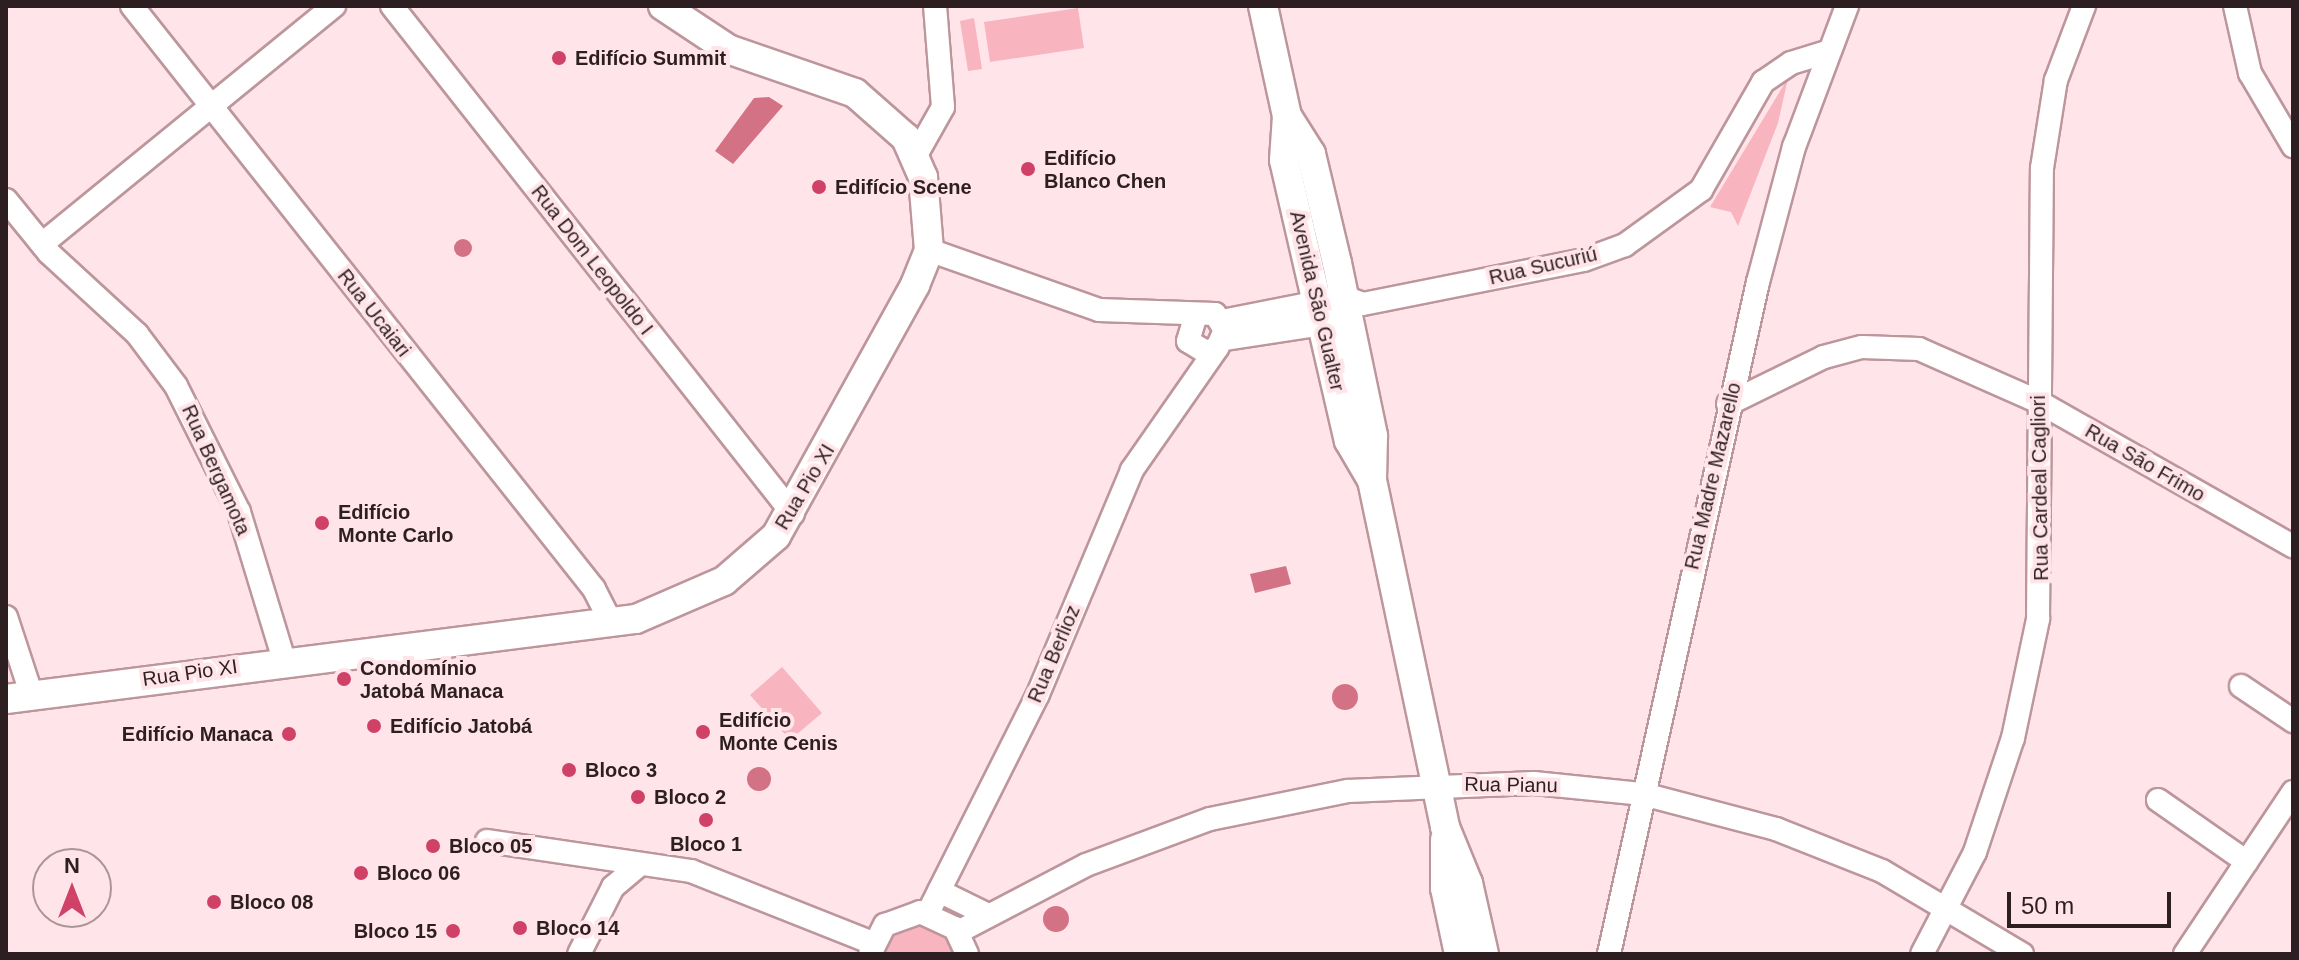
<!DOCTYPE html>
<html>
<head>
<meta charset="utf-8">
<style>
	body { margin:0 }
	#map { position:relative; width:2299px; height:960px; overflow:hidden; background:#ffe5e9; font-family:Helvetica,sans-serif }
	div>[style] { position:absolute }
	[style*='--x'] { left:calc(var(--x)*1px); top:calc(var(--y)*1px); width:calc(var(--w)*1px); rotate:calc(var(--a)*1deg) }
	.green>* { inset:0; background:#f8b4bf }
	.water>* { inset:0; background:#d37285 }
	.round { border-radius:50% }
	.roads { filter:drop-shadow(2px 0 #bd969c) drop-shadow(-2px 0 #bd969c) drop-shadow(0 2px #bd969c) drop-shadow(0 -2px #bd969c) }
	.minor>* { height:22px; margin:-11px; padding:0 11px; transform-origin:11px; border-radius:11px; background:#fff }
	.tertiary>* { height:28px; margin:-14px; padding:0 14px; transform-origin:14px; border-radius:14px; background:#fff }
	.dots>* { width:22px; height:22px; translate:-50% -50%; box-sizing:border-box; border:4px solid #ffe5e9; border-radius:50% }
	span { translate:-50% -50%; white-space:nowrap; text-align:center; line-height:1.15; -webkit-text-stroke:8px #ffe5e9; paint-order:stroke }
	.poi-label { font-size:20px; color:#2d1e21; font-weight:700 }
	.left { translate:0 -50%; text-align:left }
	.right { translate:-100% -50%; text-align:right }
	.street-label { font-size:20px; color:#2d1e21 }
	.frame { position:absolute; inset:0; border:8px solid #2d1e21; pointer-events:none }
	.north { position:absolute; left:32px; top:848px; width:80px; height:80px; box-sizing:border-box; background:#ffe5e9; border:2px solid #ab9599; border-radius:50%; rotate:0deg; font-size:22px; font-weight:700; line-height:32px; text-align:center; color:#2d1e21 }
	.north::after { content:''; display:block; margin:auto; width:28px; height:36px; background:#d04168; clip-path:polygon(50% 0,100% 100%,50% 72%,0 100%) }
	.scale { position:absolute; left:2007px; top:892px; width:164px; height:36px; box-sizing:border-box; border:4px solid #2d1e21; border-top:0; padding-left:10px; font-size:24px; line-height:28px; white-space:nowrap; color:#2d1e21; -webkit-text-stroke:6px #ffe5e9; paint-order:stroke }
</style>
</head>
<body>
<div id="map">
	<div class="green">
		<div style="clip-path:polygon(1078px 8px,1084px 48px,990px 62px,984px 22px)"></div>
		<div style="clip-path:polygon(974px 18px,982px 69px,968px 71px,960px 21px)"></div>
		<div style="clip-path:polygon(1788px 78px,1778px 123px,1738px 226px,1731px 212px,1710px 207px)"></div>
		<div style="clip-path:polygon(782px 667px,822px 713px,790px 740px,750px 695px)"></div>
		<div style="clip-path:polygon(917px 924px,943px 934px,954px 954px,883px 954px,892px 936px)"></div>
	</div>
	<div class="water">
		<div style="clip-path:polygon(769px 97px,783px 106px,733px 164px,715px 151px,754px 98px)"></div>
		<div class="round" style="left:454px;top:239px;width:18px;height:18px"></div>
		<div style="clip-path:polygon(1286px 566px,1291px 584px,1255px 593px,1250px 574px)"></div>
		<div class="round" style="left:1332px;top:684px;width:26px;height:26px"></div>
		<div class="round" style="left:747px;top:767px;width:24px;height:24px"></div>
		<div class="round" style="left:1043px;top:906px;width:26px;height:26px"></div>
	</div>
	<div class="roads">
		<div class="minor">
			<div style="--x:132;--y:6;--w:744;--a:51.6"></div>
			<div style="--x:594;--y:589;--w:38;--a:63"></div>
			<div style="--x:392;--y:6;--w:647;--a:51.71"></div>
			<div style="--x:2235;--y:6;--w:69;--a:77.4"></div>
			<div style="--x:2250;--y:73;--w:85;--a:59.5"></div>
			<div style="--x:916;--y:155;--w:55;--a:-60.6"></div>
			<div style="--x:943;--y:107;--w:101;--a:-94.5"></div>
			<div style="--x:6;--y:200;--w:68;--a:50.9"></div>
			<div style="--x:49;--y:253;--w:120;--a:42.6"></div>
			<div style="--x:137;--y:334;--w:65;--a:53.1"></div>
			<div style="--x:176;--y:386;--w:141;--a:63.4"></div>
			<div style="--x:239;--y:512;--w:155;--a:73.1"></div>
			<div style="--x:42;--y:244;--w:377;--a:-39.2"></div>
			<div style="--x:929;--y:250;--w:180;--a:19.4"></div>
			<div style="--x:1099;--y:310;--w:116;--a:2"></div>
			<div style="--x:1215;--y:314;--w:19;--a:58"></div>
			<div style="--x:1225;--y:330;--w:20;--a:114"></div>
			<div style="--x:1217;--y:348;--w:12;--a:160"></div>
			<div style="--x:1206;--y:352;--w:21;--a:-149"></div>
			<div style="--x:1188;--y:341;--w:28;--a:-73"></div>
			<div style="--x:1222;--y:321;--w:124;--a:-11.1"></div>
			<div style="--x:1344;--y:297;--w:20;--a:20"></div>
			<div style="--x:1363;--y:304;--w:225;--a:-11.3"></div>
			<div style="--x:1584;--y:260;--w:44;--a:-20.1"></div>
			<div style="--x:1625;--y:245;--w:94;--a:-35.9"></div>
			<div style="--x:1701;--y:190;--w:125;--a:-60.1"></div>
			<div style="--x:1763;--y:82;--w:34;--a:-34"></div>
			<div style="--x:1791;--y:63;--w:38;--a:-17"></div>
			<div style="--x:1224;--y:339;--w:114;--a:-8.6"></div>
			<div style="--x:1728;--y:404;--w:107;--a:-26.1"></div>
			<div style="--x:1824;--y:357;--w:39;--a:-15"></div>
			<div style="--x:1862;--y:347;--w:57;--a:2"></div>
			<div style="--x:1919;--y:349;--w:131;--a:23.8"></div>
			<div style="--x:2039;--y:402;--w:292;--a:29.6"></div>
			<div style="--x:6;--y:617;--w:83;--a:71.8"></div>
			<div style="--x:2241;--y:686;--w:63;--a:33.9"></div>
			<div style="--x:2158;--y:800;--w:108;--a:34.9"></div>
			<div style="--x:487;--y:841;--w:206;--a:8.4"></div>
			<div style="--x:691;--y:871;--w:196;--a:21.6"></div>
			<div style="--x:939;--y:891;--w:55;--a:26.1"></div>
			<div style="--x:928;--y:913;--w:245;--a:-63.3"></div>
			<div style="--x:1038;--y:694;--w:243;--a:-67.2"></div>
			<div style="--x:1132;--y:470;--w:149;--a:-55.1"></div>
			<div style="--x:958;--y:932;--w:144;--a:-27.6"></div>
			<div style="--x:1086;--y:865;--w:132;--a:-20.4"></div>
			<div style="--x:1210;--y:819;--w:141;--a:-11.5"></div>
			<div style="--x:1348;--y:791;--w:186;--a:-2.5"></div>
			<div style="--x:1534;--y:783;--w:110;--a:5.8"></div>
			<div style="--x:1643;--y:794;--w:138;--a:14.7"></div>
			<div style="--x:1776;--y:829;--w:114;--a:21.6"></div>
			<div style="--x:1882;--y:871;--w:163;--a:30.7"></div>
			<div style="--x:579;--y:954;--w:75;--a:-63.1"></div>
			<div style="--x:613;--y:887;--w:31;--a:-40"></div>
			<div style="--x:870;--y:954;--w:33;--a:-63"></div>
			<div style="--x:885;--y:925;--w:37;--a:-20"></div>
			<div style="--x:920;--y:912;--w:38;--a:25"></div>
			<div style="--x:955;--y:928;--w:29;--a:65"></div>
			<div style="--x:1609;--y:954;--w:688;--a:-77.5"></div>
			<div style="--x:1758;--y:282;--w:140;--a:-75.1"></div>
			<div style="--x:1794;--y:147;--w:151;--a:-69.4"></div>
			<div style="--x:1922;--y:954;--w:115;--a:-62.5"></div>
			<div style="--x:1975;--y:852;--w:120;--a:-71.6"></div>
			<div style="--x:2013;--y:738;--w:122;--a:-78.1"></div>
			<div style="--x:2038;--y:619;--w:451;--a:-89.5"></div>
			<div style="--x:2042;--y:168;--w:89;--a:-81"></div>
			<div style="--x:2056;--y:80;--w:79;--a:-69.3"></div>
			<div style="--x:2185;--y:954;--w:195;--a:-56.3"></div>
		</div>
		<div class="tertiary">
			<div style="--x:1263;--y:6;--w:113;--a:77.7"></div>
			<div style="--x:1287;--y:116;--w:44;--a:93.9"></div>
			<div style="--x:1284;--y:160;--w:288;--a:77"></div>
			<div style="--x:1349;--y:441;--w:45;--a:59.5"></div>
			<div style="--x:1287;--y:116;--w:45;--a:57.7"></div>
			<div style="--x:1311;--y:154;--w:112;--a:76.6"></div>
			<div style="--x:1337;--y:263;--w:177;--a:78.2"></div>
			<div style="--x:1373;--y:436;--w:44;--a:91.3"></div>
			<div style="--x:1372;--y:480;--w:355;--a:78.1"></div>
			<div style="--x:1445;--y:827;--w:61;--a:67.7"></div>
			<div style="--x:1468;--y:883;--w:73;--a:77.3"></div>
			<div style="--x:6;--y:699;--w:635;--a:-7.24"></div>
			<div style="--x:636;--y:619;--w:96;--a:-23.4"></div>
			<div style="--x:724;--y:581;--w:69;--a:-40.9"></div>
			<div style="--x:776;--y:536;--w:287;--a:-61"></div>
			<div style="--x:915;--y:285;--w:38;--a:-68"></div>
			<div style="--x:929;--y:250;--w:73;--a:-94.7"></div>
			<div style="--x:923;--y:177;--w:43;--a:-113.6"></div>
			<div style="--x:906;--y:138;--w:68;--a:-138.6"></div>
			<div style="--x:855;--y:93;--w:134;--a:-160.9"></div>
			<div style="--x:728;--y:49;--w:78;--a:-146.5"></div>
			<div style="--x:1445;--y:840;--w:48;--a:90"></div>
			<div style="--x:1445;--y:888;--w:67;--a:78"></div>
		</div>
	</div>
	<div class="dots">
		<div style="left:559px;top:58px;background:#d04168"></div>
		<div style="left:1028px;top:169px;background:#d04168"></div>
		<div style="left:819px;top:187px;background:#d04168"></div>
		<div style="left:322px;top:523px;background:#d04168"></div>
		<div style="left:344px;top:679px;background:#d04168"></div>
		<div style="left:374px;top:726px;background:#d04168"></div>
		<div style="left:703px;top:732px;background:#d04168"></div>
		<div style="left:289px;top:734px;background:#d04168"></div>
		<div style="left:569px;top:770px;background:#d04168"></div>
		<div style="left:638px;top:797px;background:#d04168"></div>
		<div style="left:706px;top:820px;background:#d04168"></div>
		<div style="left:433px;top:846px;background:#d04168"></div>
		<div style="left:361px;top:873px;background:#d04168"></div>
		<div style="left:214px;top:902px;background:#d04168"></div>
		<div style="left:520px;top:928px;background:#d04168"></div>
		<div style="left:453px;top:931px;background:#d04168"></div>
	</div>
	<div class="poi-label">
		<span class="left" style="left:575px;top:58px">Edifício Summit</span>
		<span class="left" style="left:1044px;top:170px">Edifício<br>Blanco Chen</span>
		<span class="left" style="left:835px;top:187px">Edifício Scene</span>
		<span class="left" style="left:338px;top:524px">Edifício<br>Monte Carlo</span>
		<span class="left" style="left:360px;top:680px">Condomínio<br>Jatobá Manaca</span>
		<span class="left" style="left:719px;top:732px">Edifício<br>Monte Cenis</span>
		<span class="left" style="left:390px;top:726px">Edifício Jatobá</span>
		<span class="right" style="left:273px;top:734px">Edifício Manaca</span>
		<span class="left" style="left:585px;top:770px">Bloco 3</span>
		<span class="left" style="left:654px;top:797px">Bloco 2</span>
		<span style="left:706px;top:844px">Bloco 1</span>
		<span class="left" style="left:449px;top:846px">Bloco 05</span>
		<span class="left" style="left:377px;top:873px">Bloco 06</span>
		<span class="left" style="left:230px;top:902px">Bloco 08</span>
		<span class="left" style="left:536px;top:928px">Bloco 14</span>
		<span class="right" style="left:437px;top:931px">Bloco 15</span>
	</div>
	<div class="street-label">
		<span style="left:592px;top:260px;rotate:52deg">Rua Dom Leopoldo I</span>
		<span style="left:1543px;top:266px;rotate:-13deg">Rua Sucuriú</span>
		<span style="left:1317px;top:301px;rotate:77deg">Avenida São Gualter</span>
		<span style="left:374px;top:313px;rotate:52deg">Rua Ucaiari</span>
		<span style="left:2145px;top:463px;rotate:30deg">Rua São Frimo</span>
		<span style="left:216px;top:470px;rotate:66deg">Rua Bergamota</span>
		<span style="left:1713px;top:476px;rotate:-77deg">Rua Madre Mazarello</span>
		<span style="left:805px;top:487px;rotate:-59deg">Rua Pio XI</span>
		<span style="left:2040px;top:488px;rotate:-91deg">Rua Cardeal Cagliori</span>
		<span style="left:1054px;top:654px;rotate:-67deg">Rua Berlioz</span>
		<span style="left:190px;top:673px;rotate:-8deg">Rua Pio XI</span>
		<span style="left:1511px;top:785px;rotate:1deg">Rua Pianu</span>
	</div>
	<div class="frame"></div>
	<div class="north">N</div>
	<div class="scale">50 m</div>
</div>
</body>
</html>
